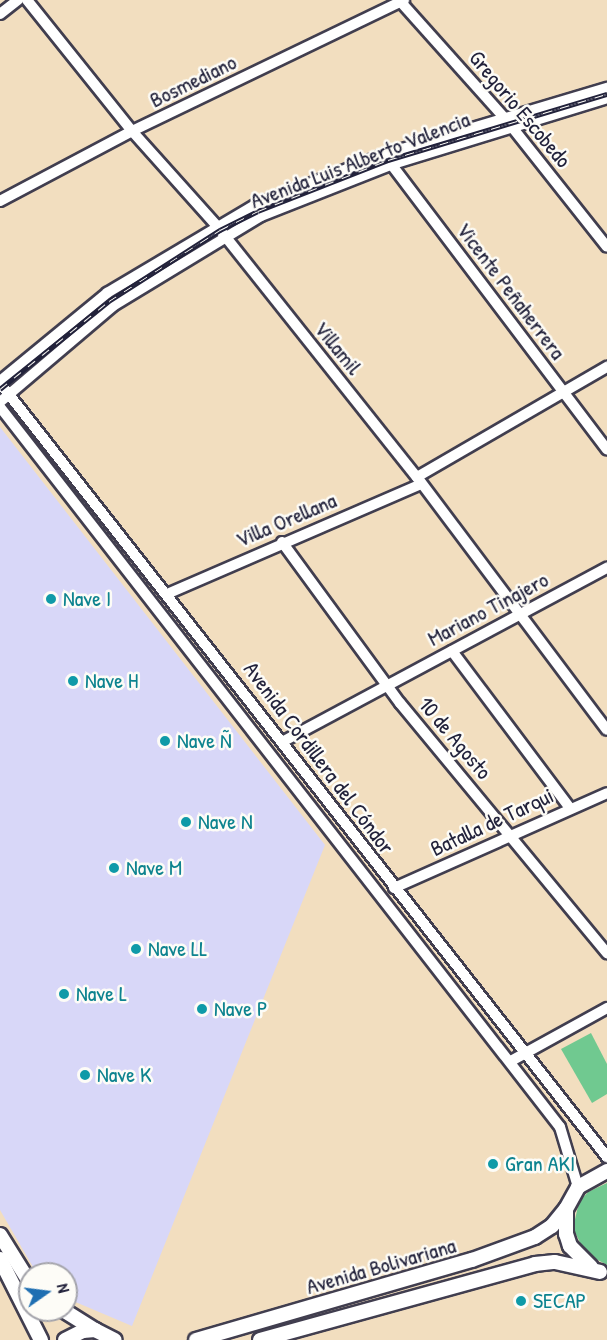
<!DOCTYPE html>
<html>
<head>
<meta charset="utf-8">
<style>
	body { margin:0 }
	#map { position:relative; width:607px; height:1340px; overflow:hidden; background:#f2debf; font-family:"Patrick Hand",sans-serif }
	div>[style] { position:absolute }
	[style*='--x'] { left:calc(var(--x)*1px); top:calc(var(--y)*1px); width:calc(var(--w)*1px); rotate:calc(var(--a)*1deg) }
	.built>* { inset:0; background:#d8d7f8 }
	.green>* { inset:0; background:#70c990 }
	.roads { filter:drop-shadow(2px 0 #413e4f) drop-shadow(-2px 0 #413e4f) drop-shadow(0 2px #413e4f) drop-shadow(0 -2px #413e4f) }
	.minor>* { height:10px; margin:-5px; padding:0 5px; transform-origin:5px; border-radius:5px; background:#fff }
	.major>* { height:14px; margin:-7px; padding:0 7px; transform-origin:7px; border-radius:7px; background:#fff }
	.rail>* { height:5px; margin-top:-2.5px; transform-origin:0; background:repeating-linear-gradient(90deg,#fdfcf7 0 9px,#22223b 0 18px); box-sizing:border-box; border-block:2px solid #22223b }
	.dots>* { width:16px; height:16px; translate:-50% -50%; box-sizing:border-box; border:3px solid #fdfcf7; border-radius:50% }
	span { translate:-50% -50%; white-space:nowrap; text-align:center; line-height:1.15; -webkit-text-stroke:5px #fdfcf7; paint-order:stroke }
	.street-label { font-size:22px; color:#22223b }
	.culture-label { font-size:22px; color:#0d838f }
	.left { translate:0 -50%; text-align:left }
	.north { position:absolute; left:18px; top:1262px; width:60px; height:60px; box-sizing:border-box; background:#fdfcf7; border:2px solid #a5a5ac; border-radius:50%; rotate:76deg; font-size:16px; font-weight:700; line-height:24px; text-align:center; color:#22223b }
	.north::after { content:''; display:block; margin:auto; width:21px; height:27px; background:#1f6fb2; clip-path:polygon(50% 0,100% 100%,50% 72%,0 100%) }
</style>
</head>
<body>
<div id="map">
	<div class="built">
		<div style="clip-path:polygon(0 427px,325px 845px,132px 1326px,66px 1298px,66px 1274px,37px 1274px,0 1210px)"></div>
	</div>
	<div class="green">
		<div style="clip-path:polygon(591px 1033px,607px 1064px,607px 1094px,592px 1103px,561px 1049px)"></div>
		<div style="clip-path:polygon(607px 1183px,607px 1265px,585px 1253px,573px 1228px,579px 1202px,588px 1192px)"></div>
	</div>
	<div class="roads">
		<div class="minor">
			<div style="--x:27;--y:0;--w:168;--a:51.3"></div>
			<div style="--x:132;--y:131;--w:127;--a:48.2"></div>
			<div style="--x:217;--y:226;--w:321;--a:51.5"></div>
			<div style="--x:417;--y:477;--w:316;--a:53.1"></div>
			<div style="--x:399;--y:0;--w:164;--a:48.2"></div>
			<div style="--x:508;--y:122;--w:159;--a:51.6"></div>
			<div style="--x:0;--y:14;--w:23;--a:-38"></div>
			<div style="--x:388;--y:160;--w:363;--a:52.9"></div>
			<div style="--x:0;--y:201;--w:149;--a:-27.9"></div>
			<div style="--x:132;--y:131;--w:302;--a:-25.7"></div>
			<div style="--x:0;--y:381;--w:139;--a:-39.4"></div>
			<div style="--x:107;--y:293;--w:172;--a:-30.7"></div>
			<div style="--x:255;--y:205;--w:140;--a:-21.4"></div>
			<div style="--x:385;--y:154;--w:232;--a:-16.6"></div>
			<div style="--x:0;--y:383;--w:984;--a:51.9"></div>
			<div style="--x:0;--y:402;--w:148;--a:-40.3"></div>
			<div style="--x:113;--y:306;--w:173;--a:-31.3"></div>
			<div style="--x:261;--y:216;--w:142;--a:-21.5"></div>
			<div style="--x:393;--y:164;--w:224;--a:-17.1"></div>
			<div style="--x:0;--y:407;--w:912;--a:52.13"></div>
			<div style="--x:560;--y:1127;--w:63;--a:73.3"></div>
			<div style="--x:417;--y:477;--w:220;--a:-30.1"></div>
			<div style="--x:282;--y:542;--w:200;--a:53.8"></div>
			<div style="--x:400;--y:703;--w:325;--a:50.4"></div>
			<div style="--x:167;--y:594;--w:277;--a:-23.4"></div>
			<div style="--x:452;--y:651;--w:196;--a:53.1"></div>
			<div style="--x:282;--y:742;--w:369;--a:-28.2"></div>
			<div style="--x:394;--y:888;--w:233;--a:-24"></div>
			<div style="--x:511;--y:1061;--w:110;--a:-28.9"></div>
		</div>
		<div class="major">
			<div style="--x:0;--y:1235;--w:57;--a:58"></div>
			<div style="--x:0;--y:1259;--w:91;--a:63.2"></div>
			<div style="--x:591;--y:1267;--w:30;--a:-135"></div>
			<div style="--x:570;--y:1246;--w:13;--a:-108"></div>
			<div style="--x:566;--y:1234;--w:25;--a:-90"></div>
			<div style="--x:566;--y:1209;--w:25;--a:-61"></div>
			<div style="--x:578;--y:1187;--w:33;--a:-29"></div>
			<div style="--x:63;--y:1310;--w:38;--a:32"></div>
			<div style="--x:65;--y:1340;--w:20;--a:-27"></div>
			<div style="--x:83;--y:1331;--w:12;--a:-5"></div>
			<div style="--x:95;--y:1330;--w:22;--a:27"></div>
			<div style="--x:196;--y:1340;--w:287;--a:-16.2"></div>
			<div style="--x:472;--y:1260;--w:67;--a:-20.1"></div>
			<div style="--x:535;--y:1237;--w:20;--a:-33"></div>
			<div style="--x:552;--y:1226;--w:22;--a:-51"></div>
			<div style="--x:260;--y:1340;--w:285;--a:-15.4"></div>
			<div style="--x:535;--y:1264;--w:20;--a:-6"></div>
			<div style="--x:555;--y:1262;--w:46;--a:12.5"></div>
		</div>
	</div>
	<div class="rail">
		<div style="--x:0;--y:389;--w:140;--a:-38.9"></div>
		<div style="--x:109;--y:301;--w:132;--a:-32.6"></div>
		<div style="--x:220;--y:230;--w:42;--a:-26.6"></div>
		<div style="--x:258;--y:211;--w:140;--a:-21.4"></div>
		<div style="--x:388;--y:160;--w:229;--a:-16.8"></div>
	</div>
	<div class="dots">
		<div style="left:51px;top:599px;background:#0f9aa8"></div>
		<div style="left:73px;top:681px;background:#0f9aa8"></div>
		<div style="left:165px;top:741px;background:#0f9aa8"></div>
		<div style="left:186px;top:822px;background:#0f9aa8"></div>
		<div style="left:114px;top:868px;background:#0f9aa8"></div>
		<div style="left:136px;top:949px;background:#0f9aa8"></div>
		<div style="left:64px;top:994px;background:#0f9aa8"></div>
		<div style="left:202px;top:1009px;background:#0f9aa8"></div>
		<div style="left:85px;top:1075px;background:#0f9aa8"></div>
		<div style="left:493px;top:1164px;background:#0f9aa8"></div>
		<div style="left:521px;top:1301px;background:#0f9aa8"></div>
	</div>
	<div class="street-label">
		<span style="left:193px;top:81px;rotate:-26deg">Bosmediano</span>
		<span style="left:520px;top:109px;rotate:50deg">Gregorio Escobedo</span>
		<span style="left:360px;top:160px;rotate:-21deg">Avenida Luis Alberto Valencia</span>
		<span style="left:511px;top:291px;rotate:53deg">Vicente Peñaherrera</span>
		<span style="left:338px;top:348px;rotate:51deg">Villamil</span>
		<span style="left:286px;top:520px;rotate:-23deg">Villa Orellana</span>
		<span style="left:488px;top:609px;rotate:-28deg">Mariano Tinajero</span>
		<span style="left:455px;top:738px;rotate:50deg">10 de Agosto</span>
		<span style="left:319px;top:758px;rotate:53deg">Avenida Cordillera del Cóndor</span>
		<span style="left:492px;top:822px;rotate:-25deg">Batalla de Tarqui</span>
		<span style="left:381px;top:1266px;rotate:-16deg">Avenida Bolivariana</span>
	</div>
	<div class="culture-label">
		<span class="left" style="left:63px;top:599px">Nave I</span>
		<span class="left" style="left:85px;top:681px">Nave H</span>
		<span class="left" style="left:177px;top:741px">Nave Ñ</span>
		<span class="left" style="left:198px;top:822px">Nave N</span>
		<span class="left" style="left:126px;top:868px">Nave M</span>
		<span class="left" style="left:148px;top:949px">Nave LL</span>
		<span class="left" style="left:76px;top:994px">Nave L</span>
		<span class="left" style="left:214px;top:1009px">Nave P</span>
		<span class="left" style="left:97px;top:1075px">Nave K</span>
		<span class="left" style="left:505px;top:1164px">Gran AKI</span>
		<span class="left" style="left:533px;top:1301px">SECAP</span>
	</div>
	<div class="north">N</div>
</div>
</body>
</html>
